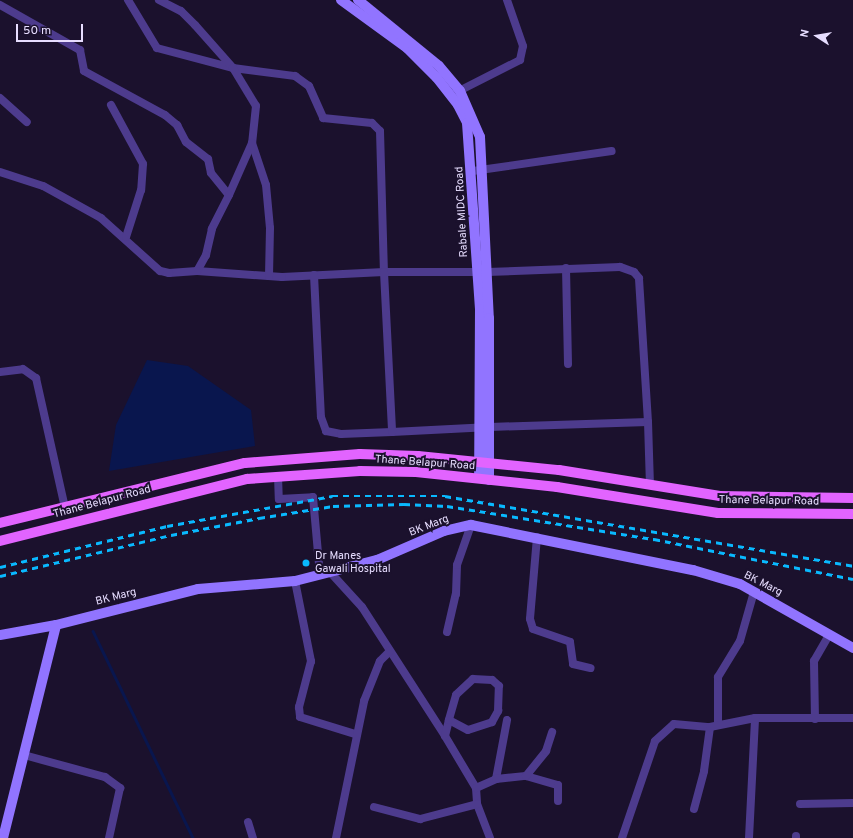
<!DOCTYPE html>
<html>
<head>
<meta charset="utf-8">
<style>
	body { margin:0 }
	#map { position:relative; width:853px; height:838px; overflow:hidden; background:#1b112d; font-family:Overpass,sans-serif }
	div>[style] { position:absolute }
	[style*='--x'] { left:calc(var(--x)*1px); top:calc(var(--y)*1px); width:calc(var(--w)*1px); rotate:calc(var(--a)*1deg) }
	.water>* { inset:0; background:#09164e }
	.stream>* { height:2.5px; margin:-1.25px; padding:0 1.25px; transform-origin:1.25px; border-radius:1.25px; background:#09164e }
	.street>* { height:8px; margin:-4px; padding:0 4px; transform-origin:4px; border-radius:4px; background:#4d3b8d }
	.secondary>* { height:10px; margin:-5px; padding:0 5px; transform-origin:5px; border-radius:5px; background:#9174ff }
	.primary>* { height:10px; margin:-5px; padding:0 5px; transform-origin:5px; border-radius:5px; background:#e264ff }
	.rail>* { height:2.5px; margin-top:-1.25px; transform-origin:0; background:repeating-linear-gradient(90deg,#09b9ff 0 6px,transparent 0 11px) }
	.dots>* { width:11px; height:11px; translate:-50% -50%; box-sizing:border-box; border:2px solid #1b112d; border-radius:50% }
	span { translate:-50% -50%; white-space:nowrap; text-align:center; line-height:1.15; -webkit-text-stroke:4px #1b112d; paint-order:stroke }
	.street-label { font-size:11px; color:#e7ddff }
	.poi-label { font-size:11px; color:#e7ddff }
	.left { translate:0 -50%; text-align:left }
	.north { position:absolute; left:797px; top:16px; width:40px; height:40px; -webkit-text-stroke:3px #1b112d; paint-order:stroke; rotate:282deg; font-size:11px; font-weight:700; line-height:16px; text-align:center; color:#e7ddff }
	.north::after { content:''; display:block; margin:auto; width:14px; height:18px; background:#e7ddff; clip-path:polygon(50% 0,100% 100%,50% 72%,0 100%) }
	.scale { position:absolute; left:16px; top:24px; width:67px; height:18px; box-sizing:border-box; border:2px solid #e7ddff; border-top:0; padding-left:5px; font-size:12px; line-height:14px; white-space:nowrap; color:#e7ddff; -webkit-text-stroke:3px #1b112d; paint-order:stroke }
</style>
</head>
<body>
<div id="map">
	<div class="water">
		<div style="clip-path:polygon(147px 360px,188px 366px,251px 410px,255px 446px,109px 471px,116px 425px)"></div>
	</div>
	<div class="stream">
		<div style="--x:93;--y:631;--w:230;--a:64.2"></div>
	</div>
	<div class="street">
		<div style="--x:128;--y:0;--w:56;--a:58.9"></div>
		<div style="--x:157;--y:48;--w:79;--a:14.7"></div>
		<div style="--x:233;--y:68;--w:63;--a:7.4"></div>
		<div style="--x:295;--y:76;--w:17;--a:36"></div>
		<div style="--x:309;--y:86;--w:35;--a:66"></div>
		<div style="--x:323;--y:118;--w:49;--a:5.8"></div>
		<div style="--x:372;--y:123;--w:11;--a:45"></div>
		<div style="--x:380;--y:131;--w:141;--a:88.4"></div>
		<div style="--x:384;--y:272;--w:102;--a:177.2"></div>
		<div style="--x:282;--y:277;--w:85;--a:-176"></div>
		<div style="--x:159;--y:0;--w:25;--a:27"></div>
		<div style="--x:181;--y:11;--w:20;--a:45"></div>
		<div style="--x:195;--y:25;--w:57;--a:48.5"></div>
		<div style="--x:233;--y:68;--w:44;--a:58.8"></div>
		<div style="--x:256;--y:106;--w:37;--a:96"></div>
		<div style="--x:252;--y:143;--w:57;--a:113.9"></div>
		<div style="--x:0;--y:5;--w:92;--a:29.4"></div>
		<div style="--x:80;--y:50;--w:21;--a:79"></div>
		<div style="--x:84;--y:71;--w:92;--a:28.5"></div>
		<div style="--x:165;--y:115;--w:16;--a:40"></div>
		<div style="--x:177;--y:125;--w:19;--a:62"></div>
		<div style="--x:186;--y:142;--w:28;--a:38"></div>
		<div style="--x:208;--y:159;--w:14;--a:78"></div>
		<div style="--x:211;--y:173;--w:28;--a:51"></div>
		<div style="--x:229;--y:195;--w:38;--a:117"></div>
		<div style="--x:212;--y:229;--w:27;--a:103"></div>
		<div style="--x:206;--y:255;--w:18;--a:119"></div>
		<div style="--x:197;--y:271;--w:28;--a:176"></div>
		<div style="--x:169;--y:273;--w:9;--a:-167"></div>
		<div style="--x:160;--y:271;--w:79;--a:-138.1"></div>
		<div style="--x:101;--y:218;--w:66;--a:-151.1"></div>
		<div style="--x:43;--y:186;--w:45;--a:-162"></div>
		<div style="--x:455;--y:93;--w:73;--a:-26.9"></div>
		<div style="--x:520;--y:60;--w:14;--a:-78"></div>
		<div style="--x:523;--y:46;--w:49;--a:-109.2"></div>
		<div style="--x:0;--y:98;--w:36;--a:42"></div>
		<div style="--x:111;--y:105;--w:67;--a:61.5"></div>
		<div style="--x:143;--y:164;--w:26;--a:94"></div>
		<div style="--x:141;--y:190;--w:49;--a:107.7"></div>
		<div style="--x:252;--y:143;--w:44;--a:71.6"></div>
		<div style="--x:266;--y:185;--w:43;--a:84.7"></div>
		<div style="--x:270;--y:228;--w:48;--a:91.2"></div>
		<div style="--x:473;--y:171;--w:140;--a:-8.2"></div>
		<div style="--x:566;--y:268;--w:96;--a:88.8"></div>
		<div style="--x:314;--y:275;--w:142;--a:87.2"></div>
		<div style="--x:321;--y:417;--w:15;--a:70"></div>
		<div style="--x:326;--y:431;--w:15;--a:11"></div>
		<div style="--x:341;--y:434;--w:51;--a:-2.2"></div>
		<div style="--x:392;--y:432;--w:98;--a:-2.9"></div>
		<div style="--x:490;--y:427;--w:158;--a:-1.8"></div>
		<div style="--x:648;--y:422;--w:144;--a:-93.6"></div>
		<div style="--x:639;--y:278;--w:8;--a:-130"></div>
		<div style="--x:634;--y:272;--w:15;--a:-160"></div>
		<div style="--x:620;--y:267;--w:133;--a:177.8"></div>
		<div style="--x:487;--y:272;--w:103;--a:180"></div>
		<div style="--x:384;--y:272;--w:160;--a:87.1"></div>
		<div style="--x:0;--y:372;--w:23;--a:-7"></div>
		<div style="--x:23;--y:369;--w:16;--a:35"></div>
		<div style="--x:36;--y:378;--w:133;--a:77.4"></div>
		<div style="--x:648;--y:422;--w:62;--a:88.2"></div>
		<div style="--x:278;--y:476;--w:23;--a:88"></div>
		<div style="--x:279;--y:499;--w:34;--a:-3"></div>
		<div style="--x:313;--y:497;--w:78;--a:84.9"></div>
		<div style="--x:537;--y:537;--w:82;--a:94.9"></div>
		<div style="--x:530;--y:619;--w:10;--a:73"></div>
		<div style="--x:533;--y:629;--w:39;--a:19"></div>
		<div style="--x:570;--y:642;--w:22;--a:82"></div>
		<div style="--x:573;--y:664;--w:18;--a:13"></div>
		<div style="--x:330;--y:572;--w:47;--a:47.6"></div>
		<div style="--x:362;--y:607;--w:153;--a:57.2"></div>
		<div style="--x:445;--y:736;--w:61;--a:59.2"></div>
		<div style="--x:476;--y:788;--w:16;--a:86"></div>
		<div style="--x:477;--y:804;--w:36;--a:69"></div>
		<div style="--x:295;--y:581;--w:82;--a:78.7"></div>
		<div style="--x:311;--y:661;--w:48;--a:104.6"></div>
		<div style="--x:299;--y:707;--w:10;--a:84"></div>
		<div style="--x:300;--y:717;--w:58;--a:17.2"></div>
		<div style="--x:447;--y:632;--w:39;--a:-77"></div>
		<div style="--x:456;--y:594;--w:29;--a:-88"></div>
		<div style="--x:457;--y:565;--w:42;--a:-70.7"></div>
		<div style="--x:815;--y:719;--w:58;--a:-91"></div>
		<div style="--x:814;--y:661;--w:28;--a:-60"></div>
		<div style="--x:718;--y:724;--w:47;--a:-90"></div>
		<div style="--x:718;--y:677;--w:42;--a:-58.6"></div>
		<div style="--x:740;--y:641;--w:51;--a:-74.1"></div>
		<div style="--x:445;--y:736;--w:16;--a:-76"></div>
		<div style="--x:449;--y:720;--w:21;--a:28"></div>
		<div style="--x:468;--y:730;--w:25;--a:-18"></div>
		<div style="--x:492;--y:722;--w:13;--a:-61"></div>
		<div style="--x:498;--y:711;--w:25;--a:-88"></div>
		<div style="--x:499;--y:686;--w:9;--a:-139"></div>
		<div style="--x:492;--y:680;--w:19;--a:-177"></div>
		<div style="--x:473;--y:679;--w:23;--a:137"></div>
		<div style="--x:456;--y:695;--w:26;--a:106"></div>
		<div style="--x:24;--y:755;--w:84;--a:15.2"></div>
		<div style="--x:105;--y:777;--w:19;--a:36"></div>
		<div style="--x:120;--y:788;--w:51;--a:102.4"></div>
		<div style="--x:526;--y:776;--w:33;--a:16"></div>
		<div style="--x:558;--y:785;--w:16;--a:90"></div>
		<div style="--x:496;--y:779;--w:60;--a:-79.4"></div>
		<div style="--x:476;--y:788;--w:22;--a:-24"></div>
		<div style="--x:496;--y:779;--w:30;--a:-6"></div>
		<div style="--x:526;--y:776;--w:32;--a:-51"></div>
		<div style="--x:546;--y:751;--w:20;--a:-72"></div>
		<div style="--x:800;--y:804;--w:53;--a:-1.1"></div>
		<div style="--x:374;--y:807;--w:48;--a:14.6"></div>
		<div style="--x:420;--y:819;--w:59;--a:-14.7"></div>
		<div style="--x:694;--y:809;--w:39;--a:-75"></div>
		<div style="--x:704;--y:771;--w:44;--a:-82.2"></div>
		<div style="--x:248;--y:822;--w:17;--a:73"></div>
		<div style="--x:796;--y:836;--w:2;--a:90"></div>
		<div style="--x:336;--y:838;--w:140;--a:-78.4"></div>
		<div style="--x:364;--y:701;--w:43;--a:-68.2"></div>
		<div style="--x:380;--y:661;--w:14;--a:-45"></div>
		<div style="--x:622;--y:838;--w:102;--a:-71.2"></div>
		<div style="--x:655;--y:741;--w:25;--a:-42"></div>
		<div style="--x:674;--y:724;--w:36;--a:5"></div>
		<div style="--x:710;--y:727;--w:46;--a:-11.3"></div>
		<div style="--x:755;--y:718;--w:98;--a:0"></div>
		<div style="--x:749;--y:838;--w:120;--a:-87.1"></div>
	</div>
	<div class="secondary">
		<div style="--x:341;--y:0;--w:82;--a:36"></div>
		<div style="--x:407;--y:48;--w:42;--a:45"></div>
		<div style="--x:437;--y:78;--w:34;--a:52"></div>
		<div style="--x:458;--y:105;--w:20;--a:63"></div>
		<div style="--x:467;--y:123;--w:186;--a:86"></div>
		<div style="--x:480;--y:309;--w:169;--a:90.3"></div>
		<div style="--x:358;--y:0;--w:104;--a:39.2"></div>
		<div style="--x:439;--y:66;--w:33;--a:50"></div>
		<div style="--x:460;--y:91;--w:50;--a:66.5"></div>
		<div style="--x:480;--y:137;--w:181;--a:87.2"></div>
		<div style="--x:489;--y:318;--w:162;--a:90"></div>
		<div style="--x:0;--y:635;--w:57;--a:-10.1"></div>
		<div style="--x:56;--y:625;--w:146;--a:-14.2"></div>
		<div style="--x:198;--y:589;--w:97;--a:-4.7"></div>
		<div style="--x:295;--y:581;--w:85;--a:-14.4"></div>
		<div style="--x:377;--y:560;--w:73;--a:-23.4"></div>
		<div style="--x:444;--y:531;--w:28;--a:-13"></div>
		<div style="--x:471;--y:525;--w:227;--a:11.5"></div>
		<div style="--x:693;--y:570;--w:49;--a:16.6"></div>
		<div style="--x:740;--y:584;--w:130;--a:29.5"></div>
		<div style="--x:3;--y:838;--w:219;--a:-76"></div>
	</div>
	<div class="primary">
		<div style="--x:0;--y:523;--w:252;--a:-13.8"></div>
		<div style="--x:245;--y:463;--w:115;--a:-4.5"></div>
		<div style="--x:360;--y:454;--w:58;--a:2"></div>
		<div style="--x:418;--y:456;--w:142;--a:5.7"></div>
		<div style="--x:559;--y:470;--w:163;--a:9.2"></div>
		<div style="--x:720;--y:496;--w:133;--a:0.9"></div>
		<div style="--x:0;--y:541;--w:255;--a:-14.1"></div>
		<div style="--x:247;--y:479;--w:113;--a:-4"></div>
		<div style="--x:360;--y:471;--w:56;--a:1"></div>
		<div style="--x:416;--y:472;--w:142;--a:6.1"></div>
		<div style="--x:557;--y:487;--w:163;--a:9.2"></div>
		<div style="--x:718;--y:513;--w:135;--a:0.4"></div>
	</div>
	<div class="rail">
		<div style="--x:0;--y:567;--w:172;--a:-13.8"></div>
		<div style="--x:167;--y:526;--w:168;--a:-10.3"></div>
		<div style="--x:332;--y:496;--w:113;--a:0"></div>
		<div style="--x:445;--y:496;--w:414;--a:9.7"></div>
		<div style="--x:0;--y:576;--w:176;--a:-13.5"></div>
		<div style="--x:171;--y:535;--w:90;--a:-10.9"></div>
		<div style="--x:259;--y:518;--w:75;--a:-9.2"></div>
		<div style="--x:333;--y:506;--w:71;--a:-1.6"></div>
		<div style="--x:404;--y:504;--w:43;--a:2.7"></div>
		<div style="--x:447;--y:506;--w:210;--a:9.1"></div>
		<div style="--x:654;--y:539;--w:203;--a:11.4"></div>
	</div>
	<div class="dots">
		<div style="left:306px;top:563px;background:#09b9ff"></div>
	</div>
	<div class="street-label">
		<span style="left:462px;top:212px;rotate:-93deg">Rabale MIDC Road</span>
		<span style="left:425px;top:463px;rotate:4deg">Thane Belapur Road</span>
		<span style="left:769px;top:501px;rotate:1deg">Thane Belapur Road</span>
		<span style="left:102px;top:502px;rotate:-15deg">Thane Belapur Road</span>
		<span style="left:429px;top:526px;rotate:-21deg">BK Marg</span>
		<span style="left:763px;top:584px;rotate:27deg">BK Marg</span>
		<span style="left:116px;top:597px;rotate:-14deg">BK Marg</span>
	</div>
	<div class="poi-label">
		<span class="left" style="left:315px;top:563px">Dr Manes<br>Gawali Hospital</span>
	</div>
	<div class="north">N</div>
	<div class="scale">50 m</div>
</div>
</body>
</html>
